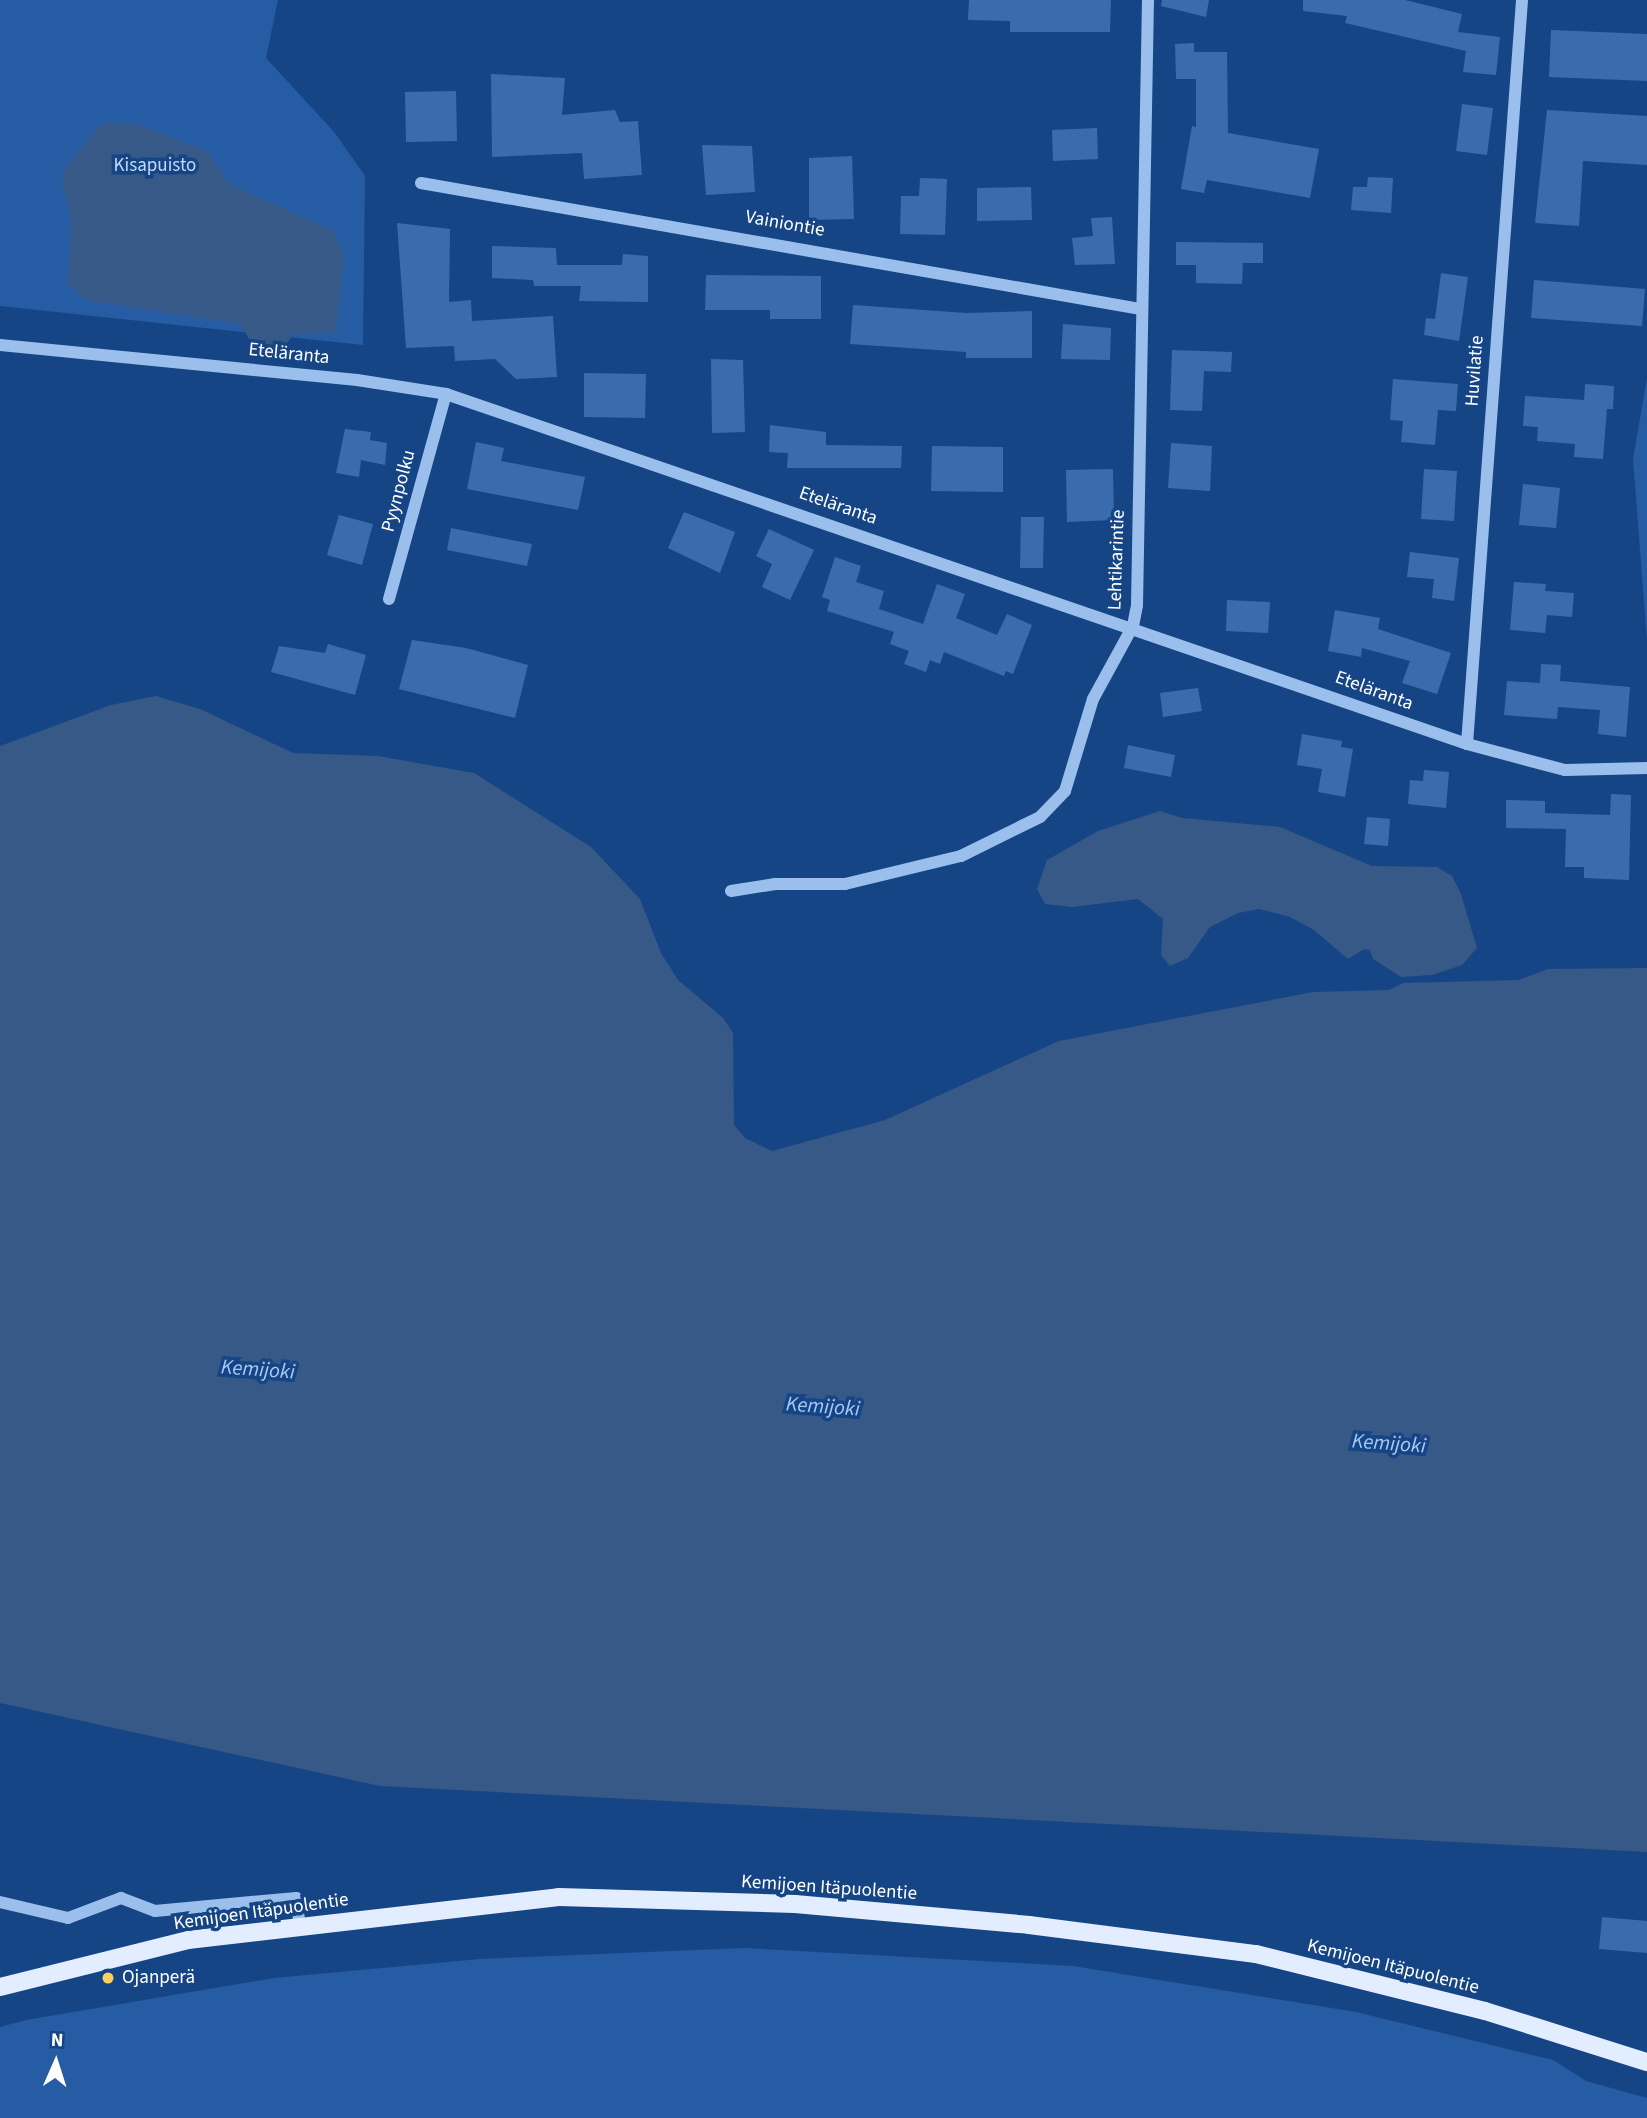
<!DOCTYPE html>
<html>
<head>
<meta charset="utf-8">
<style>
	body { margin:0 }
	#map { position:relative; width:1647px; height:2118px; overflow:hidden; background:#164585; font-family:"Source Sans 3",sans-serif }
	div>[style] { position:absolute }
	[style*='--x'] { left:calc(var(--x)*1px); top:calc(var(--y)*1px); width:calc(var(--w)*1px); rotate:calc(var(--a)*1deg) }
	.green>* { inset:0; background:#255ca3 }
	.water>* { inset:0; background:#365988 }
	.building>* { inset:0; background:#3a6cad }
	.minor>* { height:12px; margin:-6px; padding:0 6px; transform-origin:6px; border-radius:6px; background:#9bbfed }
	.major>* { height:18px; margin:-9px; padding:0 9px; transform-origin:9px; border-radius:9px; background:#e2edff }
	.dots>* { width:19px; height:19px; translate:-50% -50%; box-sizing:border-box; border:4px solid #164585; border-radius:50% }
	span { translate:-50% -50%; white-space:nowrap; text-align:center; line-height:1.15; -webkit-text-stroke:7px #164585; paint-order:stroke }
	.park-label { font-size:19px; color:#c1dafa }
	.street-label { font-size:19px; color:#fff }
	.poi-label { font-size:19px; color:#fff }
	.left { translate:0 -50%; text-align:left }
	.water-label { font-size:21px; color:#a7c9f5; font-style:italic }
	.north { position:absolute; left:21px; top:2027px; width:70px; height:70px; -webkit-text-stroke:5px #164585; paint-order:stroke; rotate:3deg; font-size:19px; font-weight:700; line-height:28px; text-align:center; color:#fff }
	.north::after { content:''; display:block; margin:auto; width:24px; height:32px; background:#fff; clip-path:polygon(50% 0,100% 100%,50% 72%,0 100%) }
</style>
</head>
<body>
<div id="map">
	<div class="green">
		<div style="clip-path:polygon(0 0,278px 0,266px 58px,335px 133px,365px 176px,363px 345px,0 306px)"></div>
		<div style="clip-path:polygon(1647px 378px,1647px 641px,1633px 459px)"></div>
		<div style="clip-path:polygon(745px 1948px,1073px 1966px,1356px 2012px,1553px 2060px,1586px 2081px,1647px 2098px,1647px 2118px,0 2118px,0 2027px,26px 2020px,274px 1978px,480px 1959px)"></div>
	</div>
	<div class="water">
		<div style="clip-path:polygon(102px 123px,136px 124px,208px 152px,228px 183px,333px 231px,344px 253px,336px 332px,294px 334px,284px 347px,252px 344px,240px 324px,85px 300px,68px 283px,71px 224px,61px 173px)"></div>
		<div style="clip-path:polygon(156px 696px,200px 709px,293px 753px,378px 756px,474px 773px,591px 847px,640px 899px,661px 953px,678px 980px,723px 1018px,733px 1033px,734px 1125px,745px 1138px,772px 1151px,885px 1120px,1059px 1041px,1313px 992px,1389px 990px,1403px 983px,1519px 980px,1548px 969px,1647px 968px,1647px 1852px,380px 1786px,0 1703px,0 746px,111px 705px)"></div>
		<div style="clip-path:polygon(1160px 811px,1182px 818px,1280px 827px,1372px 866px,1437px 867px,1452px 876px,1461px 894px,1477px 948px,1462px 965px,1432px 975px,1401px 977px,1373px 959px,1370px 950px,1364px 949px,1348px 959px,1314px 930px,1290px 917px,1259px 909px,1238px 913px,1210px 927px,1188px 958px,1170px 966px,1161px 955px,1163px 919px,1138px 899px,1072px 907px,1045px 904px,1037px 889px,1047px 860px,1098px 831px)"></div>
	</div>
	<div class="building">
		<div style="clip-path:polygon(969px 0,1111px 0,1110px 32px,1010px 32px,1010px 21px,968px 20px)"></div>
		<div style="clip-path:polygon(1162px 0,1209px 0,1206px 17px,1161px 6px)"></div>
		<div style="clip-path:polygon(1303px 0,1405px 0,1462px 14px,1458px 32px,1500px 37px,1496px 75px,1463px 72px,1466px 51px,1345px 23px,1347px 16px,1303px 11px)"></div>
		<div style="clip-path:polygon(1551px 30px,1647px 34px,1647px 81px,1549px 77px)"></div>
		<div style="clip-path:polygon(1194px 43px,1194px 52px,1227px 52px,1228px 133px,1319px 149px,1310px 198px,1207px 180px,1204px 193px,1181px 189px,1192px 126px,1196px 127px,1196px 79px,1176px 79px,1175px 44px)"></div>
		<div style="clip-path:polygon(491px 74px,565px 78px,562px 115px,615px 110px,620px 122px,638px 121px,642px 175px,584px 179px,582px 153px,492px 157px)"></div>
		<div style="clip-path:polygon(456px 91px,457px 141px,406px 142px,405px 92px)"></div>
		<div style="clip-path:polygon(1462px 104px,1493px 108px,1487px 155px,1456px 151px)"></div>
		<div style="clip-path:polygon(1547px 110px,1647px 116px,1647px 165px,1583px 161px,1579px 226px,1535px 223px)"></div>
		<div style="clip-path:polygon(1097px 128px,1098px 159px,1053px 161px,1052px 130px)"></div>
		<div style="clip-path:polygon(702px 145px,752px 146px,755px 192px,706px 195px)"></div>
		<div style="clip-path:polygon(852px 156px,854px 219px,809px 220px,809px 158px)"></div>
		<div style="clip-path:polygon(1368px 177px,1393px 178px,1391px 213px,1351px 210px,1353px 187px,1367px 187px)"></div>
		<div style="clip-path:polygon(920px 178px,947px 179px,945px 235px,900px 234px,901px 196px,919px 196px)"></div>
		<div style="clip-path:polygon(1031px 187px,1032px 220px,977px 221px,977px 188px)"></div>
		<div style="clip-path:polygon(1112px 217px,1115px 264px,1075px 265px,1072px 238px,1093px 236px,1091px 218px)"></div>
		<div style="clip-path:polygon(397px 223px,450px 229px,449px 302px,471px 300px,472px 321px,553px 316px,557px 377px,516px 379px,495px 359px,455px 361px,454px 346px,406px 348px)"></div>
		<div style="clip-path:polygon(1176px 242px,1263px 243px,1263px 263px,1243px 263px,1242px 284px,1196px 283px,1196px 265px,1176px 265px)"></div>
		<div style="clip-path:polygon(492px 246px,556px 248px,557px 265px,622px 265px,623px 254px,648px 256px,648px 302px,579px 301px,581px 286px,534px 286px,533px 280px,492px 278px)"></div>
		<div style="clip-path:polygon(1441px 273px,1468px 277px,1459px 341px,1424px 335px,1426px 318px,1435px 319px)"></div>
		<div style="clip-path:polygon(706px 275px,821px 276px,821px 319px,770px 319px,770px 310px,705px 310px)"></div>
		<div style="clip-path:polygon(1534px 280px,1645px 289px,1642px 326px,1531px 318px)"></div>
		<div style="clip-path:polygon(853px 305px,966px 313px,1032px 311px,1032px 358px,966px 358px,966px 352px,850px 344px)"></div>
		<div style="clip-path:polygon(1063px 324px,1111px 328px,1110px 360px,1061px 359px)"></div>
		<div style="clip-path:polygon(1172px 350px,1232px 352px,1231px 372px,1204px 371px,1202px 411px,1170px 410px)"></div>
		<div style="clip-path:polygon(711px 359px,743px 360px,745px 432px,712px 433px)"></div>
		<div style="clip-path:polygon(584px 373px,646px 374px,645px 418px,584px 417px)"></div>
		<div style="clip-path:polygon(1393px 379px,1458px 384px,1456px 411px,1438px 410px,1435px 445px,1401px 442px,1403px 421px,1390px 420px)"></div>
		<div style="clip-path:polygon(1585px 384px,1614px 386px,1613px 409px,1607px 409px,1603px 459px,1574px 457px,1575px 444px,1537px 441px,1538px 427px,1523px 426px,1525px 396px,1584px 400px)"></div>
		<div style="clip-path:polygon(770px 425px,826px 432px,826px 445px,902px 446px,901px 468px,787px 468px,788px 453px,769px 452px)"></div>
		<div style="clip-path:polygon(345px 429px,371px 432px,370px 440px,387px 443px,385px 465px,361px 460px,359px 477px,336px 473px)"></div>
		<div style="clip-path:polygon(476px 442px,504px 448px,501px 461px,585px 477px,578px 510px,467px 489px)"></div>
		<div style="clip-path:polygon(1171px 443px,1212px 446px,1210px 491px,1168px 488px)"></div>
		<div style="clip-path:polygon(932px 446px,1003px 447px,1003px 492px,931px 491px)"></div>
		<div style="clip-path:polygon(1113px 469px,1114px 520px,1067px 522px,1066px 470px)"></div>
		<div style="clip-path:polygon(1424px 469px,1457px 471px,1454px 521px,1421px 519px)"></div>
		<div style="clip-path:polygon(1523px 484px,1560px 488px,1556px 528px,1519px 525px)"></div>
		<div style="clip-path:polygon(684px 512px,735px 532px,720px 573px,668px 548px)"></div>
		<div style="clip-path:polygon(339px 515px,373px 524px,362px 565px,327px 555px)"></div>
		<div style="clip-path:polygon(1021px 517px,1044px 517px,1043px 568px,1020px 568px)"></div>
		<div style="clip-path:polygon(451px 528px,532px 544px,527px 566px,447px 550px)"></div>
		<div style="clip-path:polygon(769px 529px,814px 550px,790px 600px,762px 587px,772px 564px,756px 556px)"></div>
		<div style="clip-path:polygon(1410px 552px,1459px 558px,1454px 601px,1432px 598px,1434px 579px,1407px 577px)"></div>
		<div style="clip-path:polygon(835px 557px,861px 566px,856px 582px,884px 591px,879px 609px,923px 624px,937px 584px,965px 594px,956px 618px,997px 635px,1007px 614px,1032px 625px,1013px 674px,1006px 671px,1004px 676px,944px 652px,940px 664px,930px 660px,926px 672px,904px 664px,909px 651px,890px 644px,894px 632px,827px 611px,830px 600px,822px 597px)"></div>
		<div style="clip-path:polygon(1514px 582px,1546px 584px,1545px 591px,1574px 593px,1572px 617px,1547px 615px,1545px 633px,1510px 630px)"></div>
		<div style="clip-path:polygon(1227px 600px,1270px 602px,1268px 633px,1226px 631px)"></div>
		<div style="clip-path:polygon(1335px 610px,1380px 618px,1378px 629px,1451px 653px,1437px 694px,1402px 683px,1410px 661px,1362px 648px,1361px 657px,1328px 651px)"></div>
		<div style="clip-path:polygon(412px 640px,466px 648px,528px 665px,515px 718px,399px 689px)"></div>
		<div style="clip-path:polygon(328px 644px,366px 655px,355px 695px,271px 672px,279px 646px,325px 653px)"></div>
		<div style="clip-path:polygon(1541px 664px,1561px 665px,1560px 681px,1630px 687px,1626px 737px,1598px 734px,1600px 710px,1558px 707px,1557px 719px,1504px 715px,1507px 681px,1540px 683px)"></div>
		<div style="clip-path:polygon(1198px 688px,1202px 711px,1163px 717px,1160px 693px)"></div>
		<div style="clip-path:polygon(1302px 734px,1342px 741px,1341px 747px,1353px 749px,1345px 797px,1318px 792px,1322px 769px,1297px 765px)"></div>
		<div style="clip-path:polygon(1128px 745px,1175px 755px,1171px 777px,1124px 768px)"></div>
		<div style="clip-path:polygon(1424px 770px,1449px 772px,1446px 808px,1408px 804px,1410px 780px,1423px 781px)"></div>
		<div style="clip-path:polygon(1611px 794px,1631px 795px,1629px 880px,1584px 878px,1584px 867px,1565px 867px,1566px 829px,1506px 828px,1506px 800px,1545px 801px,1545px 813px,1610px 815px)"></div>
		<div style="clip-path:polygon(1367px 817px,1390px 819px,1388px 846px,1364px 844px)"></div>
		<div style="clip-path:polygon(1602px 1917px,1647px 1921px,1647px 1953px,1599px 1949px)"></div>
	</div>
	<div class="minor">
		<div style="--x:421;--y:183;--w:731;--a:9.93"></div>
		<div style="--x:0;--y:345;--w:359;--a:5.6"></div>
		<div style="--x:357;--y:380;--w:90;--a:8.9"></div>
		<div style="--x:446;--y:394;--w:1079;--a:18.92"></div>
		<div style="--x:1467;--y:744;--w:101;--a:14.9"></div>
		<div style="--x:1565;--y:770;--w:82;--a:-1.4"></div>
		<div style="--x:389;--y:599;--w:213;--a:-74.5"></div>
		<div style="--x:1467;--y:744;--w:746;--a:-85.77"></div>
		<div style="--x:731;--y:891;--w:45;--a:-9"></div>
		<div style="--x:775;--y:884;--w:70;--a:0"></div>
		<div style="--x:845;--y:884;--w:119;--a:-13.6"></div>
		<div style="--x:961;--y:856;--w:88;--a:-26.3"></div>
		<div style="--x:1040;--y:817;--w:36;--a:-46"></div>
		<div style="--x:1065;--y:791;--w:96;--a:-73.1"></div>
		<div style="--x:1093;--y:699;--w:83;--a:-61.3"></div>
		<div style="--x:1133;--y:626;--w:21;--a:-79"></div>
		<div style="--x:1137;--y:605;--w:605;--a:-88.96"></div>
		<div style="--x:0;--y:1902;--w:70;--a:13.2"></div>
		<div style="--x:68;--y:1918;--w:57;--a:-20.7"></div>
		<div style="--x:121;--y:1898;--w:36;--a:21"></div>
		<div style="--x:155;--y:1911;--w:142;--a:-5.3"></div>
		<div style="--x:296;--y:1898;--w:29;--a:82"></div>
	</div>
	<div class="major">
		<div style="--x:0;--y:1987;--w:194;--a:-14"></div>
		<div style="--x:188;--y:1940;--w:373;--a:-6.6"></div>
		<div style="--x:559;--y:1897;--w:236;--a:1.7"></div>
		<div style="--x:795;--y:1904;--w:235;--a:5.1"></div>
		<div style="--x:1029;--y:1925;--w:229;--a:7.3"></div>
		<div style="--x:1256;--y:1954;--w:236;--a:14"></div>
		<div style="--x:1485;--y:2011;--w:170;--a:17.5"></div>
	</div>
	<div class="dots">
		<div style="left:108px;top:1978px;background:#ffd158"></div>
	</div>
	<div class="park-label">
		<span style="left:155px;top:166px">Kisapuisto</span>
	</div>
	<div class="street-label">
		<span style="left:785px;top:224px;rotate:10deg">Vainiontie</span>
		<span style="left:289px;top:354px;rotate:6deg">Eteläranta</span>
		<span style="left:1475px;top:371px;rotate:-86deg">Huvilatie</span>
		<span style="left:399px;top:491px;rotate:-75deg">Pyynpolku</span>
		<span style="left:838px;top:506px;rotate:19deg">Eteläranta</span>
		<span style="left:1117px;top:560px;rotate:-88deg">Lehtikarintie</span>
		<span style="left:1374px;top:691px;rotate:20deg">Eteläranta</span>
		<span style="left:829px;top:1888px;rotate:4deg">Kemijoen Itäpuolentie</span>
		<span style="left:261px;top:1912px;rotate:-8deg">Kemijoen Itäpuolentie</span>
		<span style="left:1393px;top:1967px;rotate:14deg">Kemijoen Itäpuolentie</span>
	</div>
	<div class="poi-label">
		<span class="left" style="left:122px;top:1978px">Ojanperä</span>
	</div>
	<div class="water-label">
		<span style="left:258px;top:1369px;rotate:4deg">Kemijoki</span>
		<span style="left:823px;top:1406px;rotate:4deg">Kemijoki</span>
		<span style="left:1389px;top:1443px;rotate:4deg">Kemijoki</span>
	</div>
	<div class="north">N</div>
</div>
</body>
</html>
